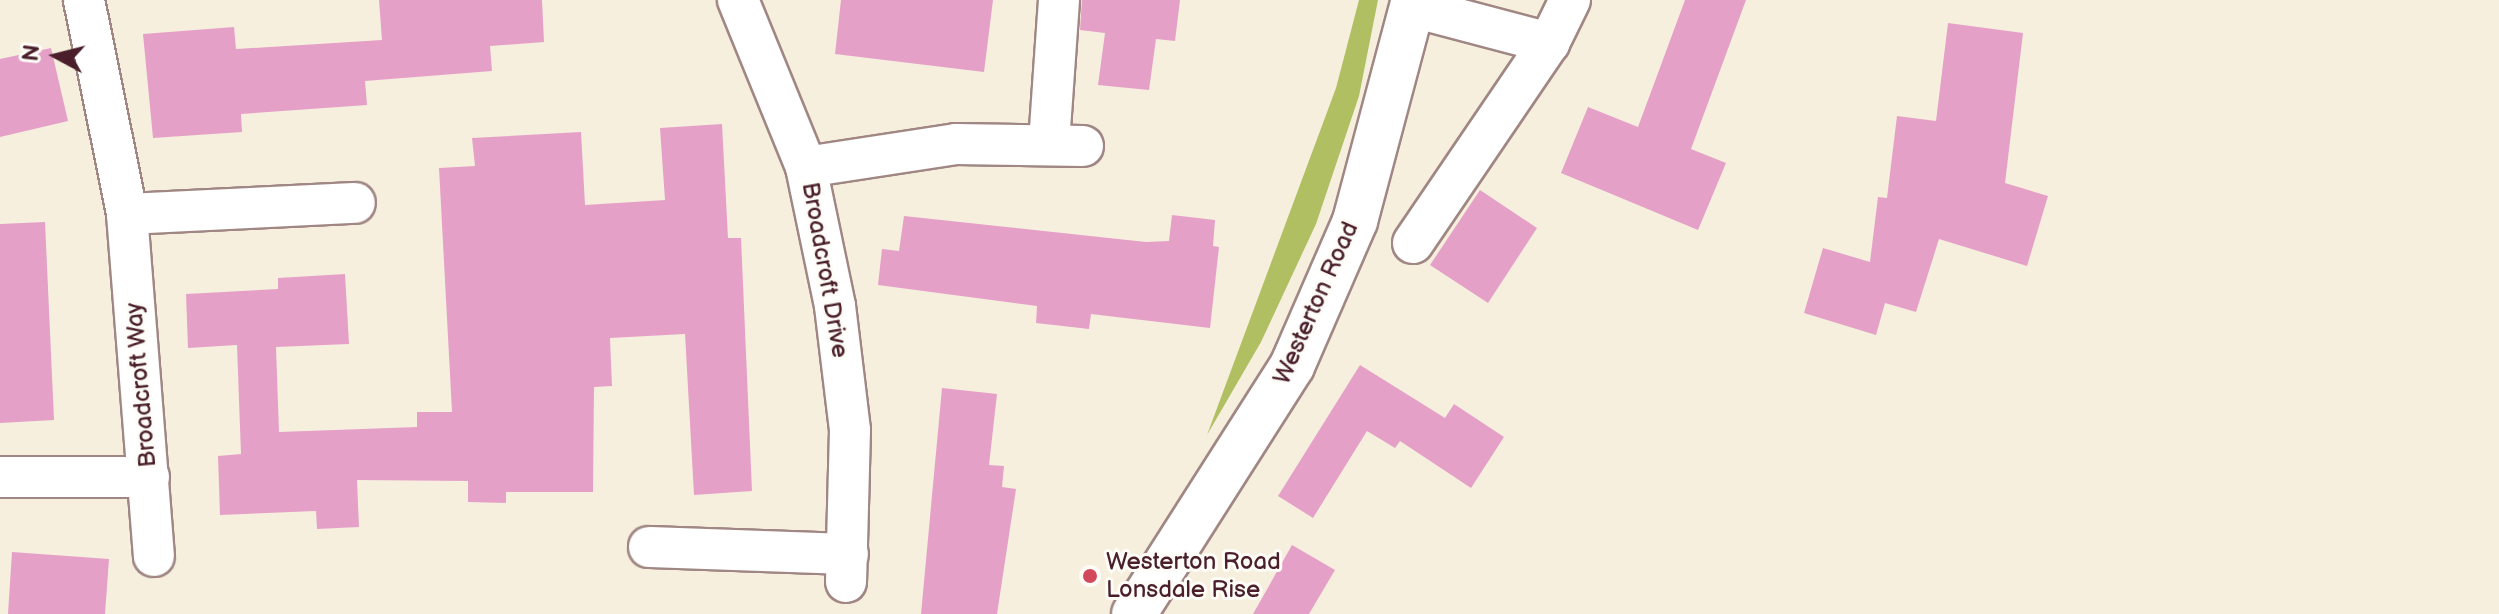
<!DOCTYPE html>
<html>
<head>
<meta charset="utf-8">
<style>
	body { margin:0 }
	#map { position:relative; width:2499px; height:614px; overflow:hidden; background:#f6efde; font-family:"Balsamiq Sans",sans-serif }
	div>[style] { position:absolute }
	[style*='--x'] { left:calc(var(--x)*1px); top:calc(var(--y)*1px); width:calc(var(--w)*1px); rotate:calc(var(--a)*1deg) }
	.green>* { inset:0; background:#b0bf62 }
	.building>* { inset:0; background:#e5a0c8 }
	.roads { filter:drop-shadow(2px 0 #a08784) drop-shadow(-2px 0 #a08784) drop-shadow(0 2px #a08784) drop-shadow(0 -2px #a08784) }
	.street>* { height:40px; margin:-20px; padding:0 20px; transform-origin:20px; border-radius:20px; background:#fff }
	.secondary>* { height:44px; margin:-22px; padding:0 22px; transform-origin:22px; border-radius:22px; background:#fff }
	.dots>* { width:22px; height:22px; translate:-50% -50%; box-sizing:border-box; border:4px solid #fdfcf7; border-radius:50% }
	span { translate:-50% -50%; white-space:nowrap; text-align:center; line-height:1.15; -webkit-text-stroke:6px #fdfcf7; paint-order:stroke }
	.street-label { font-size:24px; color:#4a1f2b }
	.poi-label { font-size:24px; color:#4a1f2b }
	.left { translate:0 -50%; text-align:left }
	.north { position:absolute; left:16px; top:16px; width:80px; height:80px; -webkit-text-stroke:6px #fdfcf7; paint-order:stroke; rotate:277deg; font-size:22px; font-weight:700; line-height:32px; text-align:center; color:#4a1f2b }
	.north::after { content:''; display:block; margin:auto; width:28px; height:36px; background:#4a1f2b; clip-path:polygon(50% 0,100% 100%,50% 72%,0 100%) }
</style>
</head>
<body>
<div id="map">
	<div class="green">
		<div style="clip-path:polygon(1359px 0,1378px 0,1359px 96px,1316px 224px,1261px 342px,1207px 435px,1336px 88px)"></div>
	</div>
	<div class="building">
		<div style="clip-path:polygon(379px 0,542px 0,544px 42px,490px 46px,492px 71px,365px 81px,367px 105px,241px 114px,242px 132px,153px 138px,143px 34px,234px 27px,236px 49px,382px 40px)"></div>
		<div style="clip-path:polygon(841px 0,993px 0,984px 72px,835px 54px)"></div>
		<div style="clip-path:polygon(1082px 0,1180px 0,1175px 41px,1156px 39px,1149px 90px,1098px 85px,1105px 33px,1080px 30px)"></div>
		<div style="clip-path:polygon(1685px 0,1746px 0,1691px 149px,1726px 163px,1698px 230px,1561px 173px,1588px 107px,1638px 127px)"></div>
		<div style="clip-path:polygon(1948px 23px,2023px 33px,2005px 183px,2048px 196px,2027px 266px,1939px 239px,1916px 312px,1885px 303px,1876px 335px,1804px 313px,1823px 248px,1870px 262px,1878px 197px,1887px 198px,1897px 116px,1936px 121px)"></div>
		<div style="clip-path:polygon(51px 48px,68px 121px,0 137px,0 59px)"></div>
		<div style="clip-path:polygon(722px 124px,728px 238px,741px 238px,752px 491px,694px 495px,685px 334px,610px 338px,612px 386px,594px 387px,593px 492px,506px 492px,506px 503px,468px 502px,468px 481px,357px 480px,359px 527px,317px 529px,316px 511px,220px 515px,218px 456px,241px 454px,237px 345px,188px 348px,186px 294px,278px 289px,278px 278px,345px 274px,349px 344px,276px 347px,279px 432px,417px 427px,417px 412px,452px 412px,439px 168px,475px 166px,472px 138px,581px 132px,585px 205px,665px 200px,660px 128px)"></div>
		<div style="clip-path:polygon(1480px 190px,1537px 228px,1488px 303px,1430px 265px)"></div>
		<div style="clip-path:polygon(1172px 215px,1215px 220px,1213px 246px,1219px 247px,1210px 328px,1091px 314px,1089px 329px,1036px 323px,1037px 306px,878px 285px,882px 249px,899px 251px,904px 216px,1146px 242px,1169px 241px)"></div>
		<div style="clip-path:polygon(45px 222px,54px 420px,0 423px,0 224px)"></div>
		<div style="clip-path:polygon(1360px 365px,1445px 418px,1454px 404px,1504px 437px,1471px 488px,1400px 441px,1395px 448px,1367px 431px,1313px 518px,1278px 496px)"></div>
		<div style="clip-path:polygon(942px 388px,997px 394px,989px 465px,1004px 466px,1002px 487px,1016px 489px,997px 614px,921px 614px)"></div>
		<div style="clip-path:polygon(1292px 545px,1335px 570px,1309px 614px,1253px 614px)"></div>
		<div style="clip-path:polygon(12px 552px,109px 559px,105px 614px,8px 614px)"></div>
	</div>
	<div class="roads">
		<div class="street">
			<div style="--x:84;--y:0;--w:218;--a:78.6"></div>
			<div style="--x:127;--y:214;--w:343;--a:85.5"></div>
			<div style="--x:738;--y:0;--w:180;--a:67.8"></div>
			<div style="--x:806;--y:167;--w:142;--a:78.2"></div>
			<div style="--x:835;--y:306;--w:125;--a:83.1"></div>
			<div style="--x:850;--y:430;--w:152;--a:91.5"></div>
			<div style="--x:1413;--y:7;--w:141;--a:14.8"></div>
			<div style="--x:1049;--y:143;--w:143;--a:-86"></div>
			<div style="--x:806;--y:167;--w:152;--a:-8.7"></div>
			<div style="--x:956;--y:144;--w:127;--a:0.9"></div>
			<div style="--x:127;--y:214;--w:228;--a:-2.8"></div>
			<div style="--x:1413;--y:243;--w:242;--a:-55.8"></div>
			<div style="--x:1549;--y:43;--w:48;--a:-64"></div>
			<div style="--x:0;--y:477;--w:149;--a:0"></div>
			<div style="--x:649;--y:547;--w:199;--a:2"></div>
		</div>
		<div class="secondary">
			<div style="--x:1134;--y:614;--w:294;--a:-57.5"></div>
			<div style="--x:1292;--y:366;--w:158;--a:-66.5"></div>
			<div style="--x:1355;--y:221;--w:229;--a:-75.1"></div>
		</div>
	</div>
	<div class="dots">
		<div style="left:1090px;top:576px;background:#d1495b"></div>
	</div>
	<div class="street-label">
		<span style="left:825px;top:270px;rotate:80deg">Broadcroft Drive</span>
		<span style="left:1316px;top:303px;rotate:-66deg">Westerton Road</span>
		<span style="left:141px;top:385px;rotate:-95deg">Broadcroft Way</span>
	</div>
	<div class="poi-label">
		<span class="left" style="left:1106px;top:576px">Westerton Road<br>Lonsdale Rise</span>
	</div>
	<div class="north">N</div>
</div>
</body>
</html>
